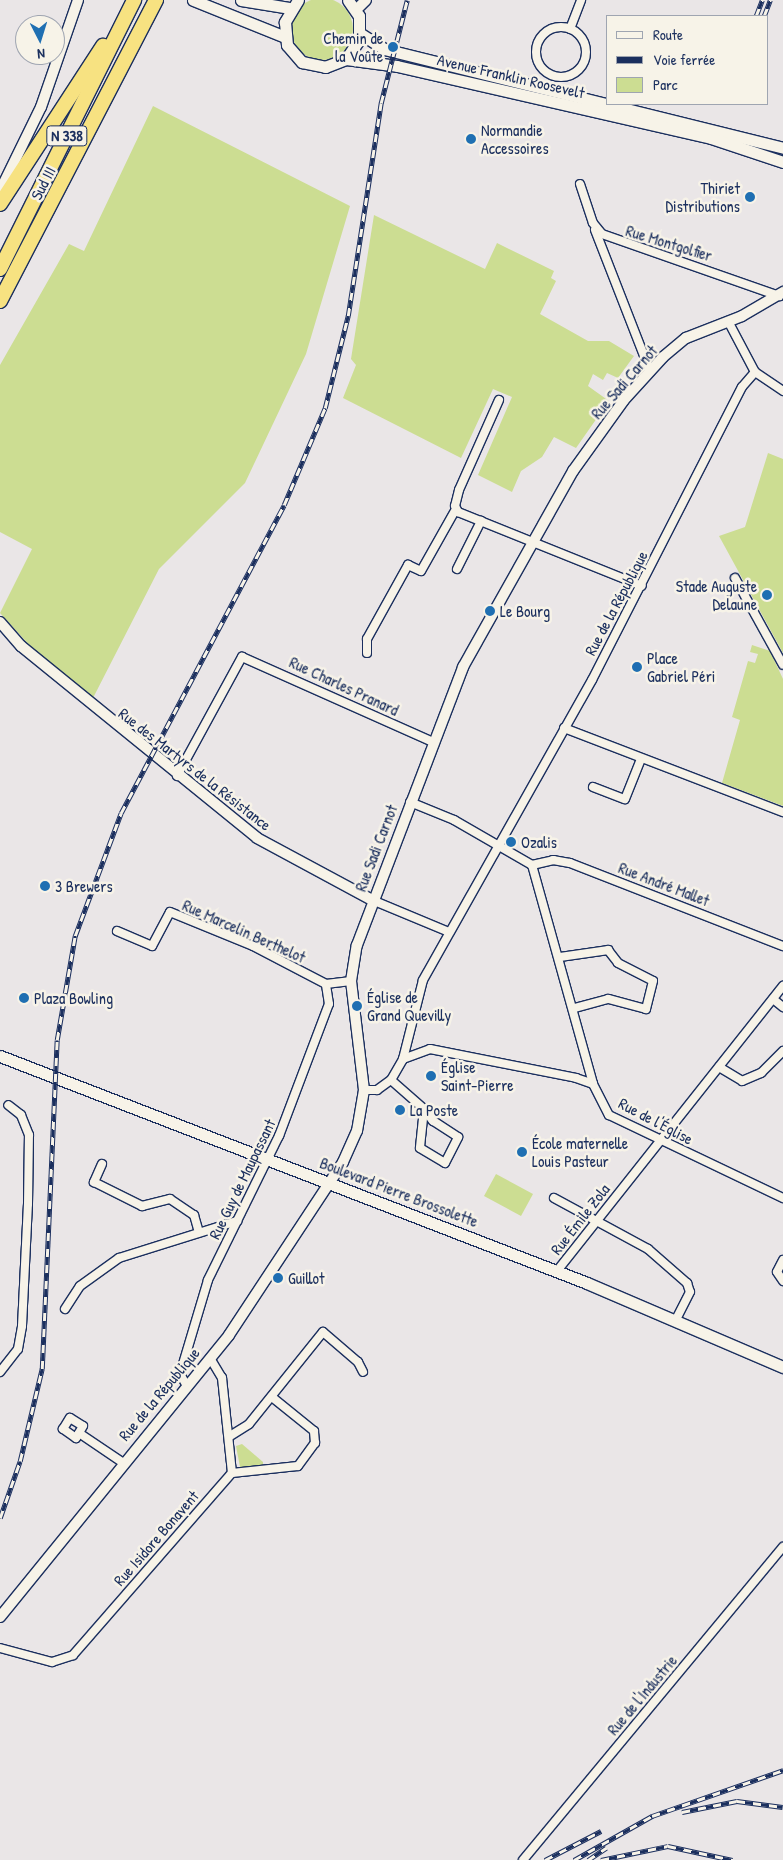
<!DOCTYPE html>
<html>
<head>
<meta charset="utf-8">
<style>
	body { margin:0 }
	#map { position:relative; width:783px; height:1860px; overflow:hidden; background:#eae6e7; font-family:"Patrick Hand",sans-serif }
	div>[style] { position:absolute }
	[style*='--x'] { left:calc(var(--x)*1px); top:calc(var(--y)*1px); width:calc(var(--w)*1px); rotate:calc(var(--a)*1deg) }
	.green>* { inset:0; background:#ccdd92 }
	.round { border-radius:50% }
	.roads { filter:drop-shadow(1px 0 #1b2f5e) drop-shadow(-1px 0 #1b2f5e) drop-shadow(0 1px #1b2f5e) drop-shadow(0 -1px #1b2f5e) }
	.minor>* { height:8px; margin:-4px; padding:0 4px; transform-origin:4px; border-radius:4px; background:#f7f3e8 }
	.minor>.ring { margin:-4px; padding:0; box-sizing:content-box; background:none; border:8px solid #f7f3e8; border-radius:50% }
	.tertiary>* { height:10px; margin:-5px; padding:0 5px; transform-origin:5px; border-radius:5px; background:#f7f3e8 }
	.secondary>* { height:11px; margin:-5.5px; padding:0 5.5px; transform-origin:5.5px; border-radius:5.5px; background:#f7f3e8 }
	.trunk>* { height:14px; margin:-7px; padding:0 7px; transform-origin:7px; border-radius:7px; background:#f7e281 }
	.rail>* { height:4.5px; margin-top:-2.25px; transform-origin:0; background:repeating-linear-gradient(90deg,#f7f3e8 0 8px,#1b2f5e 0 16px); box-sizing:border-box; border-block:1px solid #1b2f5e }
	.dots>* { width:14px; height:14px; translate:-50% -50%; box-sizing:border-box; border:2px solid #f7f3e8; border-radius:50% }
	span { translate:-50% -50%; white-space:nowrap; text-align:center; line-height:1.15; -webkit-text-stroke:5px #f7f3e8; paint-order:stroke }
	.shield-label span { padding:1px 4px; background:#f7f3e8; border:1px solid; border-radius:4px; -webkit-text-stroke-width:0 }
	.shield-label { font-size:15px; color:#1b2f5e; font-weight:700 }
	.poi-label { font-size:16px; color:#1b2f5e }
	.right { translate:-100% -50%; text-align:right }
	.left { translate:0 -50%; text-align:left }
	.street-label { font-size:16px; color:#1b2f5e }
	.legend { position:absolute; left:606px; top:15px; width:162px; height:90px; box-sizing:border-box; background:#f7f3e8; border:1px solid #9fa5b1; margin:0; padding:6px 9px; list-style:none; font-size:15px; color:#1b2f5e }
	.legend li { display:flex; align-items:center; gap:10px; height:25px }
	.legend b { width:25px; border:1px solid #9fa5b1 }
	.north { position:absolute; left:15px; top:15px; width:50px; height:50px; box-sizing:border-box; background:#f7f3e8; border:1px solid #9fa5b1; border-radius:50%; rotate:175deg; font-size:14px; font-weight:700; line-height:20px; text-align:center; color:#1b2f5e }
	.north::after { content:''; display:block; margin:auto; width:18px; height:22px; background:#1f6fb2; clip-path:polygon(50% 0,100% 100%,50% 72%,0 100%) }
</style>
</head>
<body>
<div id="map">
	<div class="green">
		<div class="round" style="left:291px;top:-2px;width:62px;height:62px"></div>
		<div style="clip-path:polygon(153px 106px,350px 206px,306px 354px,245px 483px,159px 569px,93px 698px,31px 647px,0 613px,32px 549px,0 532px,0 365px,69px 244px,84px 251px)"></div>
		<div style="clip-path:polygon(374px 215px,485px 269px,497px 243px,554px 271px,551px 278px,556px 281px,540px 314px,588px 341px,609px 341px,634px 356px,618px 378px,607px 373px,603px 380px,593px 374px,588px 386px,609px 401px,576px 448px,554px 437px,542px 457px,521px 471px,512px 492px,478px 475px,512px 397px,493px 389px,461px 458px,343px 398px,356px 365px,351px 359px)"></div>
		<div style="clip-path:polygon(768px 453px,783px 459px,783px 653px,719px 536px,745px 527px)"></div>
		<div style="clip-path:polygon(752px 645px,770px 651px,783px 679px,783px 806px,722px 783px,740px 720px,732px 717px,748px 661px,755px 663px,758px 654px,750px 652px)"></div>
		<div style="clip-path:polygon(496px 1174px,533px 1194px,521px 1216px,484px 1196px)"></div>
		<div style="clip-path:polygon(242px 1444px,263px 1462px,263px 1467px,240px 1467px,236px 1446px)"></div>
	</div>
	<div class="roads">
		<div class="minor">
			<div class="ring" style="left:536px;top:27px;width:42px;height:42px"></div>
			<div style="--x:570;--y:29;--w:31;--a:-69"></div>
			<div style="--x:580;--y:184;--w:41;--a:71.6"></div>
			<div style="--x:593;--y:223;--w:14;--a:51"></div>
			<div style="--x:602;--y:234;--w:188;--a:19.3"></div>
			<div style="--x:595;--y:230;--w:151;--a:68.7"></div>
			<div style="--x:728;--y:321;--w:58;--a:62.1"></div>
			<div style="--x:755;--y:372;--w:34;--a:34"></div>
			<div style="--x:499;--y:400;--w:98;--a:114"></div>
			<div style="--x:459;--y:490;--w:16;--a:104"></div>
			<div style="--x:455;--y:506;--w:7;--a:63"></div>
			<div style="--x:458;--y:512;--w:198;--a:21.9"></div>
			<div style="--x:457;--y:569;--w:54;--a:-63.4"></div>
			<div style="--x:735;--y:578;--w:99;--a:61.1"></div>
			<div style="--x:367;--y:653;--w:14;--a:-90"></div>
			<div style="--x:367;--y:639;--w:85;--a:-61"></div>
			<div style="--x:408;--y:565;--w:14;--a:25"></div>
			<div style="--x:421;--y:571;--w:71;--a:-60.6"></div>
			<div style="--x:564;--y:728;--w:235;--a:21"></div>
			<div style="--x:177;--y:776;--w:136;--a:-61.4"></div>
			<div style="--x:242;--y:657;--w:209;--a:24"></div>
			<div style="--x:593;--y:787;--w:34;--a:21"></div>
			<div style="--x:625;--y:799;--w:43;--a:-68.2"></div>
			<div style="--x:410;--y:802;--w:48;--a:22.2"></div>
			<div style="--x:454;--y:820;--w:90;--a:30"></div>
			<div style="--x:532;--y:865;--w:227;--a:74.4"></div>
			<div style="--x:532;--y:865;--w:22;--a:-13"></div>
			<div style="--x:553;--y:860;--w:17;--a:10"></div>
			<div style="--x:570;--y:863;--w:229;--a:21.3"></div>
			<div style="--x:372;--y:900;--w:83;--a:22.6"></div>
			<div style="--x:117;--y:931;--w:38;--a:23"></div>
			<div style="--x:152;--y:946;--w:38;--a:-62"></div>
			<div style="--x:170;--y:912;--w:90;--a:22.3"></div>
			<div style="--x:253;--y:946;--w:82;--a:27.5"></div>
			<div style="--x:326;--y:984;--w:25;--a:-7"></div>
			<div style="--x:560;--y:957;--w:49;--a:-8.3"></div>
			<div style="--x:608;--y:950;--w:16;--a:52"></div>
			<div style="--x:618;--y:963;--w:39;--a:27"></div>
			<div style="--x:653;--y:981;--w:29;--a:104"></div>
			<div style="--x:646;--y:1009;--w:39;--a:-165"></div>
			<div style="--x:608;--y:999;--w:34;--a:165"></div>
			<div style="--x:773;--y:999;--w:13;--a:39"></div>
			<div style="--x:403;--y:1059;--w:81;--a:-75.8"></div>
			<div style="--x:423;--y:980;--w:344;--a:-60.6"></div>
			<div style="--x:592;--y:680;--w:329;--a:-62.9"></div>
			<div style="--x:742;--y:387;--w:20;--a:-49"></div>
			<div style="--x:719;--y:1067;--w:27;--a:31"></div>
			<div style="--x:742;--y:1081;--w:21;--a:-23"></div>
			<div style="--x:761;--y:1073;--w:31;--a:-45"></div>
			<div style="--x:391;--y:1080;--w:44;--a:41.3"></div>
			<div style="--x:424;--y:1109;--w:39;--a:96"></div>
			<div style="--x:420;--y:1148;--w:29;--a:31"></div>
			<div style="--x:445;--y:1163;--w:29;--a:-63"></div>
			<div style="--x:458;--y:1137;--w:30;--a:-147"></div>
			<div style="--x:433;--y:1121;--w:15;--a:-127"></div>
			<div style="--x:364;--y:1090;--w:13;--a:0"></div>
			<div style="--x:377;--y:1090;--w:17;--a:-36"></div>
			<div style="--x:391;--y:1080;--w:24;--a:-60"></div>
			<div style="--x:403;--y:1059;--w:29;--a:-20"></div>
			<div style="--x:430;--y:1049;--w:149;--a:11.2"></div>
			<div style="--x:576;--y:1078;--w:18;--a:19"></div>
			<div style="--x:593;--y:1084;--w:35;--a:63"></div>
			<div style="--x:609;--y:1115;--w:193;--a:25.5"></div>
			<div style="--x:102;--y:1164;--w:20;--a:114"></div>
			<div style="--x:94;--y:1182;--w:54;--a:26.6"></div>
			<div style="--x:142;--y:1206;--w:29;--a:-14"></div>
			<div style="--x:170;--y:1199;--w:29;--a:34"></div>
			<div style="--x:194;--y:1215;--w:18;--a:74"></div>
			<div style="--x:554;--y:1198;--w:107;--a:28.5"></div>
			<div style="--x:648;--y:1249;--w:52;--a:41.1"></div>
			<div style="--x:687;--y:1283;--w:9;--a:72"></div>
			<div style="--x:690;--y:1292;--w:33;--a:117"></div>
			<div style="--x:783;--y:1260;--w:13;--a:117"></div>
			<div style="--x:777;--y:1272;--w:11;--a:56"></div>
			<div style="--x:557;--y:1271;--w:364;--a:-51.6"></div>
			<div style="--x:65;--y:1309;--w:27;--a:-57"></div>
			<div style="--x:80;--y:1286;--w:48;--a:-35.7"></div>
			<div style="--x:119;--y:1258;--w:124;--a:-17.4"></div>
			<div style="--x:0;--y:1372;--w:29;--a:-52"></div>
			<div style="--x:18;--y:1349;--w:23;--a:-80"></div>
			<div style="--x:22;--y:1326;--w:122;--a:-87.2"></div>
			<div style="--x:28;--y:1204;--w:69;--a:-89.2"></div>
			<div style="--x:29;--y:1135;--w:22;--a:-112"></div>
			<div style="--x:21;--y:1115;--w:16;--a:-142"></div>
			<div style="--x:187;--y:1386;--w:14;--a:-120"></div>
			<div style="--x:180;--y:1374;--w:98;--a:-73.4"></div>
			<div style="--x:208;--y:1280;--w:161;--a:-63.8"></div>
			<div style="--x:279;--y:1136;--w:141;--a:-69.3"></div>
			<div style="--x:329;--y:1004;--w:20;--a:-99"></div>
			<div style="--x:70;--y:1418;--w:15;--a:32"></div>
			<div style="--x:83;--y:1426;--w:14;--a:120"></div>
			<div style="--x:76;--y:1438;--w:16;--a:-145"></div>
			<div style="--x:63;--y:1429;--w:13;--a:-58"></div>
			<div style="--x:79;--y:1433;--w:52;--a:34"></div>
			<div style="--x:230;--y:1436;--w:22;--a:-32"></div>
			<div style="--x:249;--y:1424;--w:118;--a:-51.2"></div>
			<div style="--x:323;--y:1332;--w:46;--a:40.6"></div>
			<div style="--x:358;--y:1362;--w:11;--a:63"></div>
			<div style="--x:232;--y:1473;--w:66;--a:-6.1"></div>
			<div style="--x:298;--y:1466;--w:29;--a:-54"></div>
			<div style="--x:315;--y:1443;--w:12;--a:-95"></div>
			<div style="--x:314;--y:1431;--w:54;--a:-141"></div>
			<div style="--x:0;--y:1648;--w:54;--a:15.1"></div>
			<div style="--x:52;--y:1662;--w:22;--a:-18"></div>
			<div style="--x:73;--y:1655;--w:242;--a:-48.9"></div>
			<div style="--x:232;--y:1473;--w:96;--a:-96"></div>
			<div style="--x:222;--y:1378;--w:23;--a:-121"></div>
			<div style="--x:523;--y:1860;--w:407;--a:-50.3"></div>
		</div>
		<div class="tertiary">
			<div style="--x:356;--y:10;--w:14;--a:-45"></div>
			<div style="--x:0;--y:191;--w:93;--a:-64"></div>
			<div style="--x:41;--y:107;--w:113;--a:-70.9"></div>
			<div style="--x:0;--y:622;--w:32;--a:49"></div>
			<div style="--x:21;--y:646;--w:304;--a:39.1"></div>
			<div style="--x:257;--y:838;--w:131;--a:28.3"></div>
			<div style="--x:0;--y:1617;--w:363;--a:-50.9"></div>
			<div style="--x:229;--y:1335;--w:207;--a:-56.6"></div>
			<div style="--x:343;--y:1162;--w:34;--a:-66"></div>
			<div style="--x:357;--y:1131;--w:42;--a:-80.3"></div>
			<div style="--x:364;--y:1090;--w:110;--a:-96.8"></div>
			<div style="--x:351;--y:981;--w:36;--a:-81"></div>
			<div style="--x:357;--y:945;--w:298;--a:-69.1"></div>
			<div style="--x:463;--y:667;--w:225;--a:-60.7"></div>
			<div style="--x:573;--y:471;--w:87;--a:-54.3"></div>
			<div style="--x:624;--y:400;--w:58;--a:-47.8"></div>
			<div style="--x:663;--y:357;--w:30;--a:-40"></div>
			<div style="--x:686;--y:338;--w:60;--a:-21.4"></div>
			<div style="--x:742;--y:316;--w:48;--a:-30.3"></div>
		</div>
		<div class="secondary">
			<div style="--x:193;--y:0;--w:99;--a:21.9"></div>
			<div style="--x:241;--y:0;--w:50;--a:9.3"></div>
			<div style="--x:298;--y:0;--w:26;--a:121"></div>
			<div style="--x:285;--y:22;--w:23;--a:85"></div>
			<div style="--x:287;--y:45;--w:23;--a:49"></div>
			<div style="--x:302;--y:62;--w:24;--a:12"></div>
			<div style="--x:325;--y:67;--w:22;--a:-21"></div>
			<div style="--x:346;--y:59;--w:23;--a:-56"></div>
			<div style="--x:359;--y:40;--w:24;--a:-90"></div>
			<div style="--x:359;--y:16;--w:19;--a:-125"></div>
			<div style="--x:361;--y:34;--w:27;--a:33"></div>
			<div style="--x:384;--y:49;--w:411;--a:13.9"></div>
			<div style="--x:346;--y:59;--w:51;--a:7.8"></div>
			<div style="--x:397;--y:66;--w:322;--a:12.9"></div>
			<div style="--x:711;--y:138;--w:76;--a:18.4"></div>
			<div style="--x:0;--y:1056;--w:629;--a:21.14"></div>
			<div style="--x:587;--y:1283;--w:213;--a:23.2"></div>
		</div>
		<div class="trunk">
			<div style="--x:0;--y:204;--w:189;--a:-56.9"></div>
			<div style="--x:0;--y:269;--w:301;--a:-63.5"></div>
			<div style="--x:0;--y:301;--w:339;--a:-62.6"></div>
		</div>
	</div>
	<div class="rail">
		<div style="--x:756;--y:16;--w:17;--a:-69"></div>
		<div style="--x:764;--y:16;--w:17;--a:-69"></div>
		<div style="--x:0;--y:1518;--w:60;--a:-70.7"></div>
		<div style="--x:20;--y:1461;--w:95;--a:-76.6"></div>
		<div style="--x:42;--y:1369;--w:329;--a:-87.4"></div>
		<div style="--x:57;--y:1040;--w:106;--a:-80.2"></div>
		<div style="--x:75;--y:936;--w:131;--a:-69.5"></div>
		<div style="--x:121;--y:813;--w:348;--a:-62.1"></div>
		<div style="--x:284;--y:505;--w:105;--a:-67.1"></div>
		<div style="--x:325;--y:408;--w:95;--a:-76"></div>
		<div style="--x:348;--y:316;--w:216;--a:-81.2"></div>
		<div style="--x:381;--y:103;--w:106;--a:-75.8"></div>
		<div style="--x:682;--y:1812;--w:56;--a:-11.3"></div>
		<div style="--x:737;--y:1801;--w:46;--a:7.4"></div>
		<div style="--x:545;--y:1860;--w:63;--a:-27.4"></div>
		<div style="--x:574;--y:1860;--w:90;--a:-29.4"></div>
		<div style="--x:652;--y:1816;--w:139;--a:-19.3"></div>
		<div style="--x:588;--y:1860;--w:22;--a:-34"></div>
		<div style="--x:601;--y:1860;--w:68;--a:-11.8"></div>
		<div style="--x:668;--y:1846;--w:66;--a:12.3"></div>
	</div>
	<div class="dots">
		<div style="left:393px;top:47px;background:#1f6fb2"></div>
		<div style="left:471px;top:139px;background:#1f6fb2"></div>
		<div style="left:750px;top:197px;background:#1f6fb2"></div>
		<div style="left:767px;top:595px;background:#1f6fb2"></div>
		<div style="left:490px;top:611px;background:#1f6fb2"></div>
		<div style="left:637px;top:667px;background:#1f6fb2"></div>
		<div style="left:511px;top:842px;background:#1f6fb2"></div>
		<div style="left:45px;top:886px;background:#1f6fb2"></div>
		<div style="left:24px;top:998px;background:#1f6fb2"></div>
		<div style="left:357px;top:1006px;background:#1f6fb2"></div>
		<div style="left:431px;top:1076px;background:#1f6fb2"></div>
		<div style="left:400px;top:1110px;background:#1f6fb2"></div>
		<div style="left:522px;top:1152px;background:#1f6fb2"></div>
		<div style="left:278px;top:1278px;background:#1f6fb2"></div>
	</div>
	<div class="shield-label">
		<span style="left:67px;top:136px">N 338</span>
	</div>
	<div class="poi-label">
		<span class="right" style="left:383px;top:47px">Chemin de<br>la Voûte</span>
		<span class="left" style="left:481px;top:139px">Normandie<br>Accessoires</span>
		<span class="right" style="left:740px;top:197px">Thiriet<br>Distributions</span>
		<span class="right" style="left:757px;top:595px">Stade Auguste<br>Delaune</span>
		<span class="left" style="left:500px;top:611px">Le Bourg</span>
		<span class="left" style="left:647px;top:667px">Place<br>Gabriel Péri</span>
		<span class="left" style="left:521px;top:842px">Ozalis</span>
		<span class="left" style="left:55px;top:886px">3 Brewers</span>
		<span class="left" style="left:367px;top:1006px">Église de<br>Grand Quevilly</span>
		<span class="left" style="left:34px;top:998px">Plaza Bowling</span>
		<span class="left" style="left:441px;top:1076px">Église<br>Saint-Pierre</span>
		<span class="left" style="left:410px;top:1110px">La Poste</span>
		<span class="left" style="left:532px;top:1152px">École maternelle<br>Louis Pasteur</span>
		<span class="left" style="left:288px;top:1278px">Guillot</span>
	</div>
	<div class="street-label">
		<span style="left:511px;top:76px;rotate:13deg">Avenue Franklin Roosevelt</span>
		<span style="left:43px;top:183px;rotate:-63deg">Sud III</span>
		<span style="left:669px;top:243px;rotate:17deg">Rue Montgolfier</span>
		<span style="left:624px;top:382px;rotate:-49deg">Rue Sadi Carnot</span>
		<span style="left:616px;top:603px;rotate:-62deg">Rue de la République</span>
		<span style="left:344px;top:686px;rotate:25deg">Rue Charles Pranard</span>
		<span style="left:195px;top:769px;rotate:38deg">Rue des Martyrs de la Résistance</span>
		<span style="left:376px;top:848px;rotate:-69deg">Rue Sadi Carnot</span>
		<span style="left:664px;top:884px;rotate:21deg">Rue André Mallet</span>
		<span style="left:244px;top:931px;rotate:24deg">Rue Marcelin Berthelot</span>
		<span style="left:656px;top:1121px;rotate:28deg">Rue de l'Église</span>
		<span style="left:242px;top:1179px;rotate:-64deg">Rue Guy de Maupassant</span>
		<span style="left:399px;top:1192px;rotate:21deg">Boulevard Pierre Brossolette</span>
		<span style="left:580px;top:1219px;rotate:-52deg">Rue Émile Zola</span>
		<span style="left:159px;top:1394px;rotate:-50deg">Rue de la République</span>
		<span style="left:156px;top:1538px;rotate:-49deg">Rue Isidore Bonavent</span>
		<span style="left:642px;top:1695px;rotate:-50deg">Rue de l'Industrie</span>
	</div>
	<ul class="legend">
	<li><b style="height:6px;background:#f7f3e8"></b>Route</li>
	<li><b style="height:6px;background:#1b2f5e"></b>Voie ferrée</li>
	<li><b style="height:14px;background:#ccdd92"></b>Parc</li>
	</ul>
	<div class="north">N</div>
</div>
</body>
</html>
